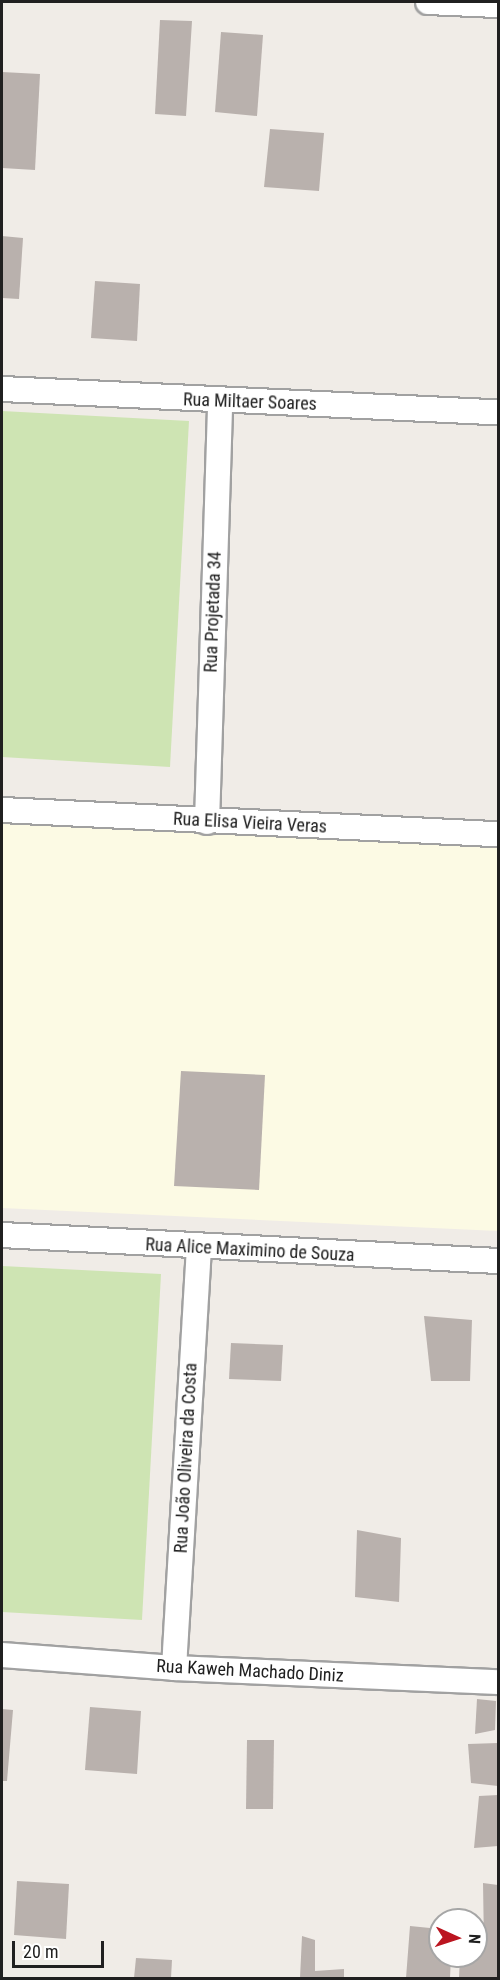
<!DOCTYPE html>
<html>
<head>
<meta charset="utf-8">
<style>
	body { margin:0 }
	#map { position:relative; width:500px; height:1980px; overflow:hidden; background:#f0ece7; font-family:"Roboto Condensed",sans-serif }
	div>[style] { position:absolute }
	[style*='--x'] { left:calc(var(--x)*1px); top:calc(var(--y)*1px); width:calc(var(--w)*1px); rotate:calc(var(--a)*1deg) }
	.education>* { inset:0; background:#fcfae4 }
	.grass>* { inset:0; background:#cee4b3 }
	.building>* { inset:0; background:#b9b1ad }
	.roads { filter:drop-shadow(2px 0 #a1a1a1) drop-shadow(-2px 0 #a1a1a1) drop-shadow(0 2px #a1a1a1) drop-shadow(0 -2px #a1a1a1) }
	.minor>* { height:24px; margin:-12px; padding:0 12px; transform-origin:12px; border-radius:12px; background:#fff }
	span { translate:-50% -50%; white-space:nowrap; text-align:center; line-height:1.15; -webkit-text-stroke:5px #fff; paint-order:stroke }
	.street-label { font-size:18px; color:#202020 }
	.frame { position:absolute; inset:0; border:3px solid #202020; pointer-events:none }
	.north { position:absolute; left:428px; top:1908px; width:60px; height:60px; box-sizing:border-box; background:#fff; border:2px solid #a6a6a6; border-radius:50%; rotate:93deg; font-size:16px; font-weight:700; line-height:24px; text-align:center; color:#202020 }
	.north::after { content:''; display:block; margin:auto; width:21px; height:27px; background:#bb1520; clip-path:polygon(50% 0,100% 100%,50% 72%,0 100%) }
	.scale { position:absolute; left:12px; top:1941px; width:92px; height:27px; box-sizing:border-box; border:3px solid #202020; border-top:0; padding-left:8px; font-size:18px; line-height:21px; white-space:nowrap; color:#202020; -webkit-text-stroke:4px #fff; paint-order:stroke }
</style>
</head>
<body>
<div id="map">
	<div class="education">
		<div style="clip-path:polygon(2px 824px,498px 843px,498px 1231px,2px 1208px)"></div>
	</div>
	<div class="grass">
		<div style="clip-path:polygon(2px 411px,189px 421px,170px 767px,2px 757px)"></div>
		<div style="clip-path:polygon(2px 1266px,161px 1274px,142px 1620px,2px 1612px)"></div>
	</div>
	<div class="building">
		<div style="clip-path:polygon(160px 20px,192px 21px,186px 116px,155px 114px)"></div>
		<div style="clip-path:polygon(221px 32px,263px 35px,257px 116px,215px 112px)"></div>
		<div style="clip-path:polygon(2px 72px,40px 74px,35px 170px,2px 168px)"></div>
		<div style="clip-path:polygon(270px 129px,324px 133px,319px 191px,264px 187px)"></div>
		<div style="clip-path:polygon(2px 236px,23px 238px,19px 299px,2px 298px)"></div>
		<div style="clip-path:polygon(95px 281px,140px 284px,137px 341px,91px 338px)"></div>
		<div style="clip-path:polygon(181px 1071px,265px 1075px,259px 1190px,174px 1186px)"></div>
		<div style="clip-path:polygon(424px 1316px,472px 1320px,470px 1381px,431px 1381px)"></div>
		<div style="clip-path:polygon(231px 1343px,283px 1345px,281px 1381px,229px 1379px)"></div>
		<div style="clip-path:polygon(357px 1530px,401px 1538px,399px 1602px,355px 1597px)"></div>
		<div style="clip-path:polygon(477px 1699px,496px 1701px,495px 1730px,475px 1734px)"></div>
		<div style="clip-path:polygon(90px 1707px,141px 1711px,137px 1774px,85px 1770px)"></div>
		<div style="clip-path:polygon(2px 1709px,13px 1710px,7px 1781px,2px 1781px)"></div>
		<div style="clip-path:polygon(247px 1740px,274px 1740px,273px 1809px,246px 1809px)"></div>
		<div style="clip-path:polygon(498px 1743px,498px 1786px,471px 1783px,468px 1744px)"></div>
		<div style="clip-path:polygon(498px 1795px,498px 1846px,474px 1848px,479px 1796px)"></div>
		<div style="clip-path:polygon(17px 1881px,69px 1884px,66px 1939px,14px 1935px)"></div>
		<div style="clip-path:polygon(483px 1883px,498px 1885px,498px 1978px,459px 1978px,460px 1956px,476px 1956px,476px 1944px,484px 1945px)"></div>
		<div style="clip-path:polygon(410px 1926px,440px 1929px,440px 1956px,451px 1956px,450px 1978px,406px 1978px)"></div>
		<div style="clip-path:polygon(302px 1936px,315px 1940px,315px 1971px,344px 1969px,344px 1978px,300px 1978px)"></div>
		<div style="clip-path:polygon(136px 1958px,172px 1960px,171px 1978px,134px 1978px)"></div>
	</div>
	<div class="roads">
		<div class="minor">
			<div style="--x:428;--y:2;--w:70;--a:2.5"></div>
			<div style="--x:2;--y:389;--w:497;--a:2.7"></div>
			<div style="--x:2;--y:810;--w:497;--a:2.8"></div>
			<div style="--x:207;--y:822;--w:420;--a:-88.2"></div>
			<div style="--x:2;--y:1235;--w:497;--a:3"></div>
			<div style="--x:2;--y:1655;--w:172;--a:4.3"></div>
			<div style="--x:174;--y:1668;--w:324;--a:2.5"></div>
			<div style="--x:174;--y:1668;--w:420;--a:-86.6"></div>
		</div>
	</div>
	<div class="street-label">
		<span style="left:250px;top:402px;rotate:2deg">Rua Miltaer Soares</span>
		<span style="left:213px;top:612px;rotate:-88deg">Rua Projetada 34</span>
		<span style="left:250px;top:823px;rotate:3deg">Rua Elisa Vieira Veras</span>
		<span style="left:250px;top:1250px;rotate:3deg">Rua Alice Maximino de Souza</span>
		<span style="left:186px;top:1458px;rotate:-87deg">Rua João Oliveira da Costa</span>
		<span style="left:250px;top:1671px;rotate:3deg">Rua Kaweh Machado Diniz</span>
	</div>
	<div class="frame"></div>
	<div class="north">N</div>
	<div class="scale">20 m</div>
</div>
</body>
</html>
